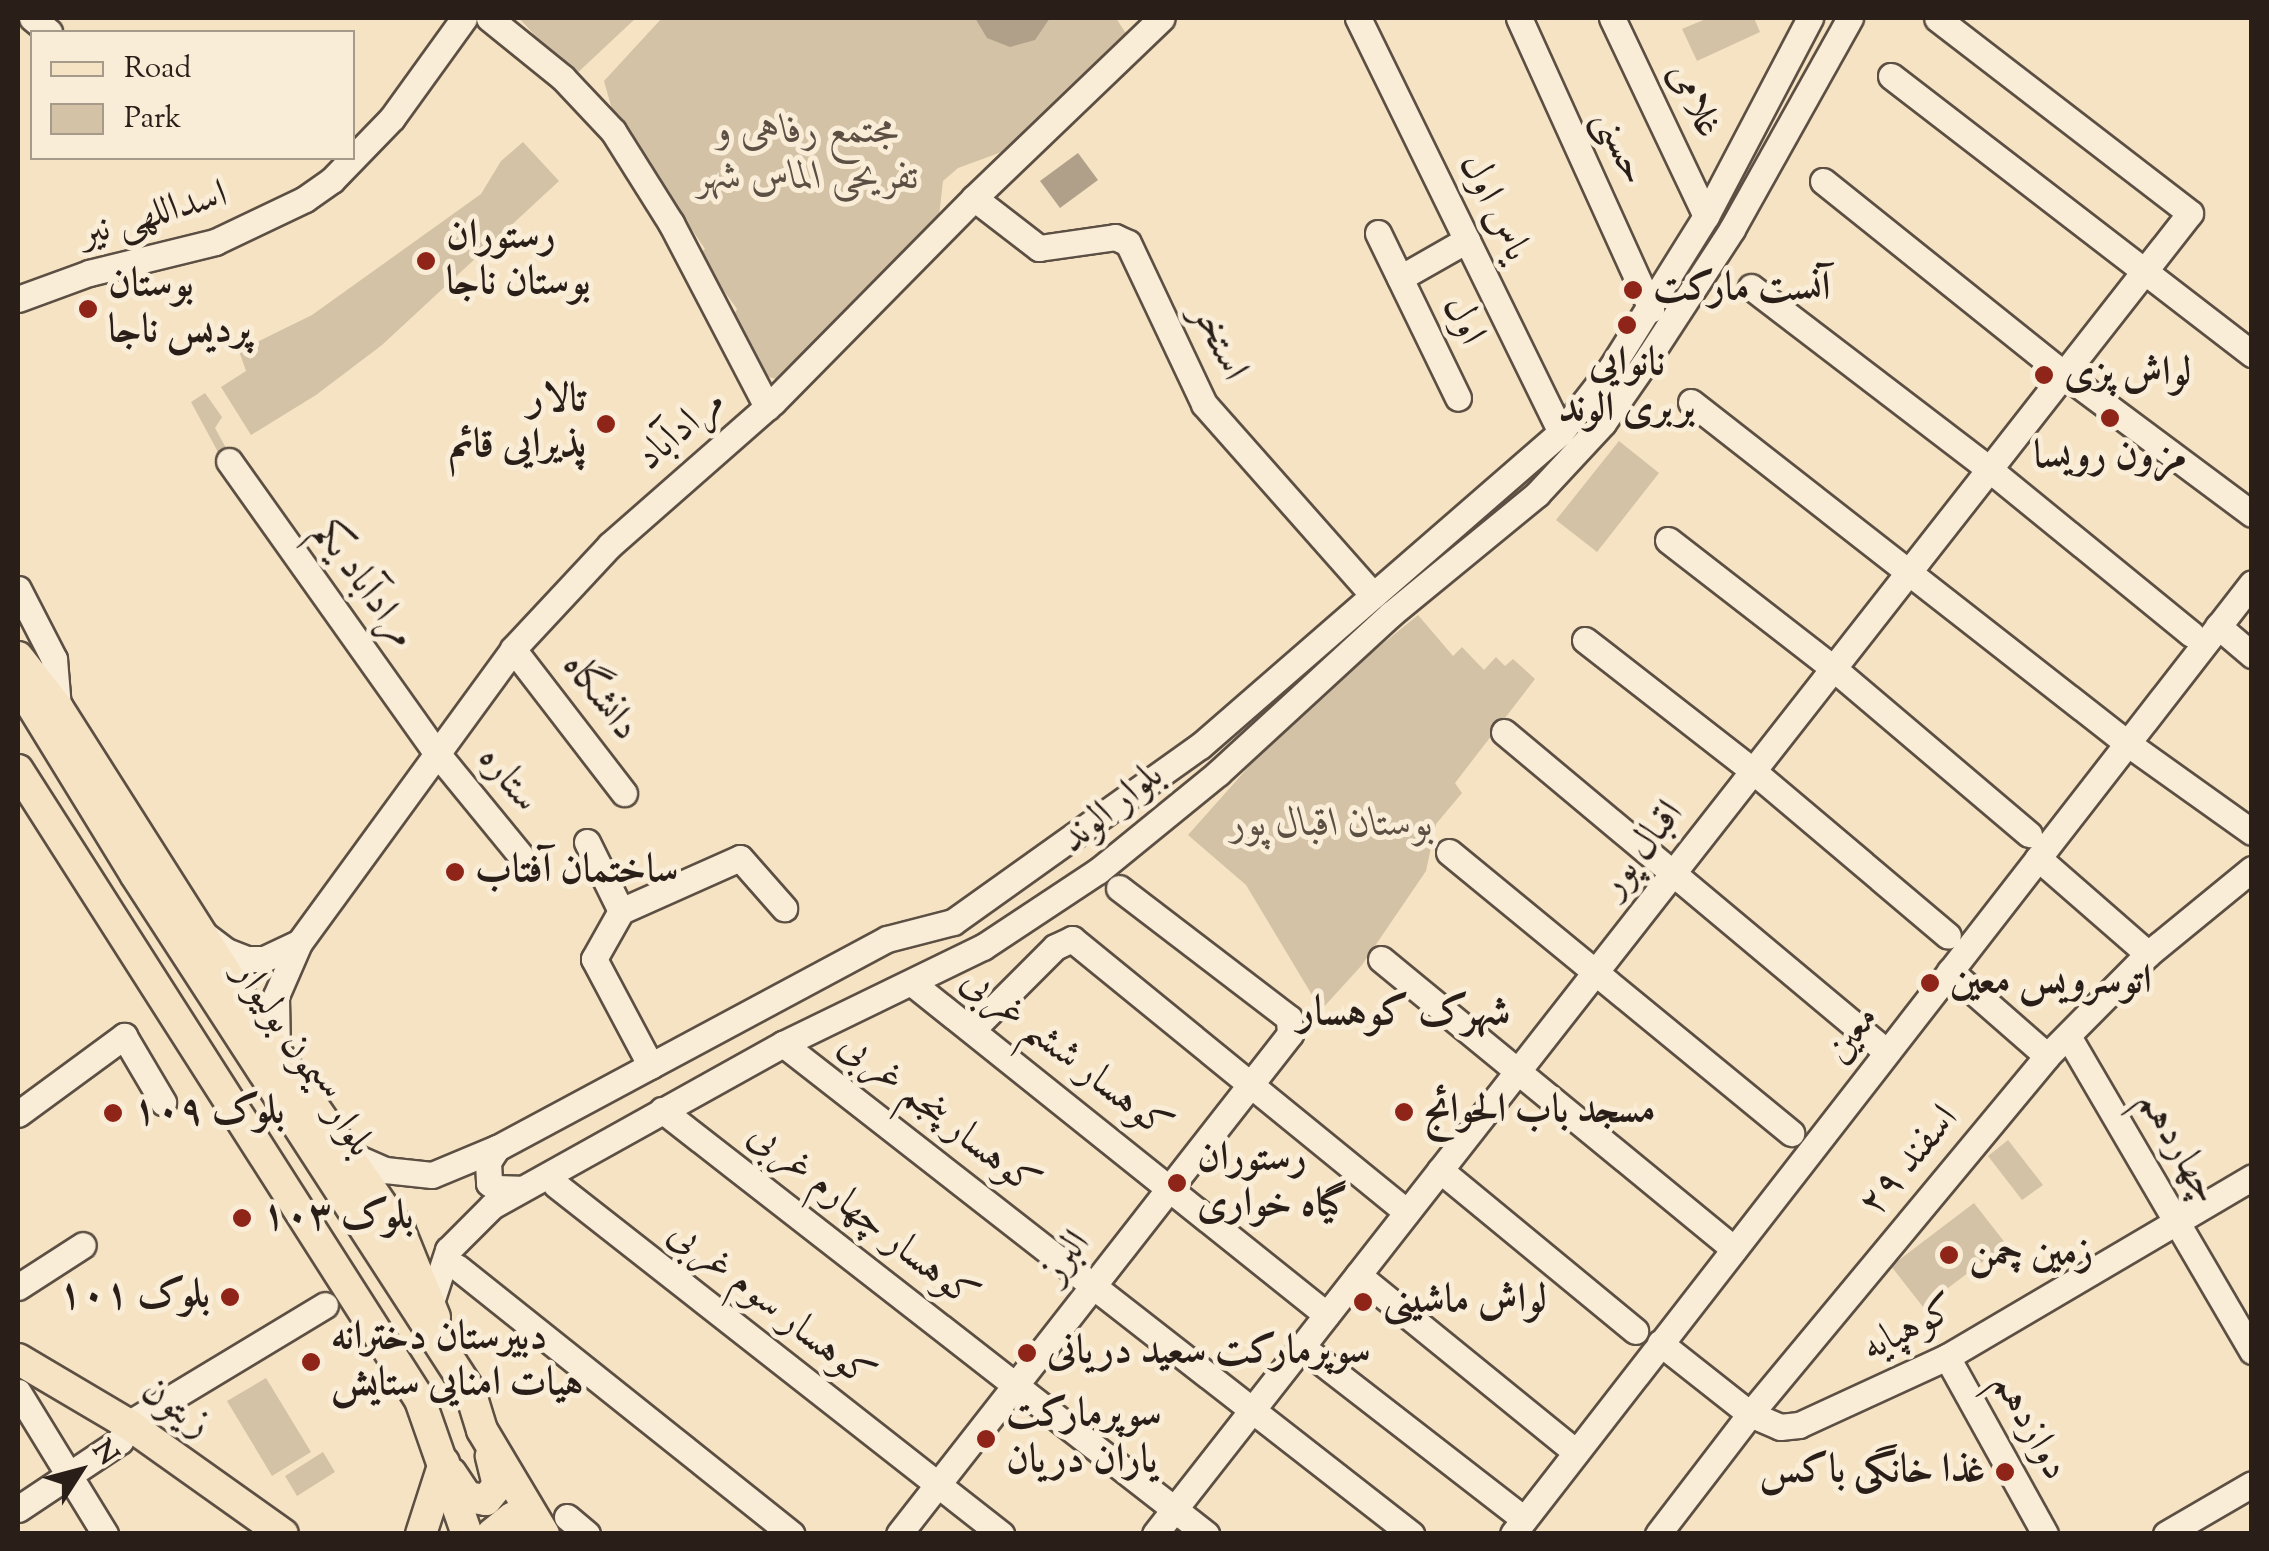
<!DOCTYPE html>
<html>
<head>
<meta charset="utf-8">
<style>
	body { margin:0 }
	#map { position:relative; width:2269px; height:1551px; overflow:hidden; background:#f6e3c3; font-family:"Sorts Mill Goudy",Amiri,serif }
	div>[style] { position:absolute }
	[style*='--x'] { left:calc(var(--x)*1px); top:calc(var(--y)*1px); width:calc(var(--w)*1px); rotate:calc(var(--a)*1deg) }
	.green>* { inset:0; background:#d3c2a6 }
	.water>* { inset:0; background:#b0a089 }
	.roads { filter:drop-shadow(2px 0 #5c4f43) drop-shadow(-2px 0 #5c4f43) drop-shadow(0 2px #5c4f43) drop-shadow(0 -2px #5c4f43) }
	.minor>* { height:25px; margin:-12.5px; padding:0 12.5px; transform-origin:12.5px; border-radius:12.5px; background:#f9edd8 }
	.major>* { height:30px; margin:-15px; padding:0 15px; transform-origin:15px; border-radius:15px; background:#f6e3c3 }
	.dots>* { width:28px; height:28px; translate:-50% -50%; box-sizing:border-box; border:5px solid #f9edd8; border-radius:50% }
	span { translate:-50% -50%; white-space:nowrap; text-align:center; line-height:1.15; -webkit-text-stroke:10px #f9edd8; paint-order:stroke }
	.street-label { font-size:40px; color:#291e18 }
	.park-label { font-size:40px; color:#5c4f43; font-style:italic }
	.poi-label { font-size:40px; color:#291e18; font-weight:700 }
	.left { translate:0 -50%; text-align:left }
	.right { translate:-100% -50%; text-align:right }
	.neighbourhood-label { font-size:42px; color:#291e18; font-weight:700 }
	.frame { position:absolute; inset:0; border:20px solid #291e18; pointer-events:none }
	.legend { position:absolute; left:30px; top:30px; width:325px; height:130px; box-sizing:border-box; background:#f9edd8; border:2px solid #a69a8b; margin:0; padding:12px 18px; list-style:none; font-size:30px; color:#291e18 }
	.legend li { display:flex; align-items:center; gap:20px; height:50px }
	.legend b { width:50px; border:2px solid #a69a8b }
	.north { position:absolute; left:30px; top:1421px; width:100px; height:100px; -webkit-text-stroke:8px #f9edd8; paint-order:stroke; rotate:54deg; font-size:28px; font-weight:700; line-height:40px; text-align:center; color:#291e18 }
	.north::after { content:''; display:block; margin:auto; width:35px; height:45px; background:#291e18; clip-path:polygon(50% 0,100% 100%,50% 72%,0 100%) }
</style>
</head>
<body>
<div id="map">
	<div class="green">
		<div style="clip-path:polygon(519px 18px,636px 18px,573px 77px)"></div>
		<div style="clip-path:polygon(662px 18px,1116px 18px,1134px 46px,1026px 143px,958px 168px,943px 181px,938px 225px,780px 380px,761px 375px,731px 321px,737px 309px,698px 255px,705px 249px,613px 113px,604px 81px)"></div>
		<div style="clip-path:polygon(1708px 18px,1754px 18px,1760px 32px,1697px 61px,1682px 29px)"></div>
		<div style="clip-path:polygon(523px 142px,559px 181px,382px 345px,316px 395px,251px 435px,221px 387px,246px 371px,239px 351px,312px 315px,481px 194px,501px 161px)"></div>
		<div style="clip-path:polygon(205px 393px,222px 417px,215px 428px,226px 448px,218px 452px,191px 402px)"></div>
		<div style="clip-path:polygon(1619px 441px,1659px 473px,1597px 552px,1556px 520px)"></div>
		<div style="clip-path:polygon(1418px 615px,1453px 656px,1462px 647px,1484px 670px,1496px 657px,1505px 666px,1513px 659px,1535px 679px,1455px 783px,1462px 793px,1436px 824px,1426px 871px,1362px 965px,1321px 1010px,1246px 885px,1188px 835px,1293px 717px)"></div>
		<div style="clip-path:polygon(2008px 1140px,2043px 1185px,2022px 1200px,1988px 1156px)"></div>
		<div style="clip-path:polygon(1974px 1203px,2006px 1244px,1923px 1307px,1891px 1266px)"></div>
		<div style="clip-path:polygon(266px 1378px,311px 1452px,272px 1476px,227px 1401px)"></div>
		<div style="clip-path:polygon(323px 1452px,335px 1472px,297px 1496px,285px 1476px)"></div>
	</div>
	<div class="water">
		<div style="clip-path:polygon(975px 18px,1050px 18px,1035px 40px,1010px 47px,987px 38px)"></div>
		<div style="clip-path:polygon(1078px 153px,1098px 180px,1060px 208px,1040px 181px)"></div>
	</div>
	<div class="roads">
		<div class="minor">
			<div style="--x:32;--y:18;--w:22;--a:39"></div>
			<div style="--x:489;--y:18;--w:95;--a:39"></div>
			<div style="--x:563;--y:78;--w:73;--a:46.7"></div>
			<div style="--x:613;--y:131;--w:109;--a:57.8"></div>
			<div style="--x:671;--y:223;--w:208;--a:62.4"></div>
			<div style="--x:1358;--y:18;--w:461;--a:63.9"></div>
			<div style="--x:1519;--y:18;--w:320;--a:65.6"></div>
			<div style="--x:1612;--y:18;--w:219;--a:64.6"></div>
			<div style="--x:1891;--y:76;--w:456;--a:37.6"></div>
			<div style="--x:1823;--y:181;--w:309;--a:38.7"></div>
			<div style="--x:2064;--y:374;--w:234;--a:36.7"></div>
			<div style="--x:974;--y:198;--w:82;--a:37.6"></div>
			<div style="--x:1039;--y:248;--w:77;--a:-8.2"></div>
			<div style="--x:1115;--y:237;--w:14;--a:25"></div>
			<div style="--x:1128;--y:243;--w:178;--a:64.7"></div>
			<div style="--x:1204;--y:404;--w:255;--a:48.5"></div>
			<div style="--x:1378;--y:233;--w:183;--a:64.1"></div>
			<div style="--x:1400;--y:278;--w:77;--a:-29.6"></div>
			<div style="--x:1751;--y:287;--w:300;--a:37.4"></div>
			<div style="--x:1989;--y:469;--w:261;--a:39.2"></div>
			<div style="--x:18;--y:299;--w:76;--a:-20.1"></div>
			<div style="--x:89;--y:273;--w:130;--a:-13.8"></div>
			<div style="--x:215;--y:242;--w:100;--a:-25.5"></div>
			<div style="--x:305;--y:199;--w:33;--a:-35"></div>
			<div style="--x:332;--y:180;--w:86;--a:-45.9"></div>
			<div style="--x:392;--y:118;--w:123;--a:-54.2"></div>
			<div style="--x:1691;--y:402;--w:554;--a:38.03"></div>
			<div style="--x:2127;--y:743;--w:153;--a:35.5"></div>
			<div style="--x:229;--y:461;--w:357;--a:54.6"></div>
			<div style="--x:436;--y:752;--w:134;--a:50.7"></div>
			<div style="--x:1668;--y:540;--w:209;--a:37.8"></div>
			<div style="--x:1833;--y:668;--w:257;--a:40.3"></div>
			<div style="--x:18;--y:589;--w:79;--a:62.8"></div>
			<div style="--x:54;--y:659;--w:49;--a:85.3"></div>
			<div style="--x:2218;--y:626;--w:45;--a:40.5"></div>
			<div style="--x:1585;--y:640;--w:213;--a:37.9"></div>
			<div style="--x:1753;--y:771;--w:255;--a:40.2"></div>
			<div style="--x:513;--y:649;--w:182;--a:52.4"></div>
			<div style="--x:1504;--y:732;--w:499;--a:39.9"></div>
			<div style="--x:587;--y:842;--w:77;--a:63.8"></div>
			<div style="--x:621;--y:911;--w:55;--a:119.4"></div>
			<div style="--x:594;--y:959;--w:121;--a:62"></div>
			<div style="--x:1449;--y:852;--w:443;--a:39.4"></div>
			<div style="--x:2038;--y:858;--w:146;--a:41.1"></div>
			<div style="--x:621;--y:911;--w:130;--a:-24"></div>
			<div style="--x:740;--y:858;--w:67;--a:48.7"></div>
			<div style="--x:205;--y:935;--w:26;--a:37"></div>
			<div style="--x:226;--y:951;--w:22;--a:21"></div>
			<div style="--x:247;--y:959;--w:17;--a:0"></div>
			<div style="--x:264;--y:959;--w:38;--a:-25"></div>
			<div style="--x:1381;--y:959;--w:457;--a:39.4"></div>
			<div style="--x:1950;--y:971;--w:129;--a:41.2"></div>
			<div style="--x:912;--y:983;--w:531;--a:38.66"></div>
			<div style="--x:972;--y:1030;--w:117;--a:-45"></div>
			<div style="--x:1055;--y:947;--w:19;--a:-25"></div>
			<div style="--x:1072;--y:939;--w:432;--a:39.2"></div>
			<div style="--x:2068;--y:1036;--w:365;--a:59.7"></div>
			<div style="--x:783;--y:1044;--w:797;--a:37.96"></div>
			<div style="--x:277;--y:1054;--w:58;--a:-91"></div>
			<div style="--x:276;--y:996;--w:58;--a:-66.5"></div>
			<div style="--x:299;--y:943;--w:364;--a:-53.9"></div>
			<div style="--x:513;--y:649;--w:142;--a:-47"></div>
			<div style="--x:610;--y:545;--w:217;--a:-41.3"></div>
			<div style="--x:773;--y:402;--w:286;--a:-45.4"></div>
			<div style="--x:974;--y:198;--w:260;--a:-43.8"></div>
			<div style="--x:662;--y:1110;--w:690;--a:37.93"></div>
			<div style="--x:18;--y:1114;--w:132;--a:-36.3"></div>
			<div style="--x:124;--y:1036;--w:77;--a:59.4"></div>
			<div style="--x:497;--y:1148;--w:17;--a:123"></div>
			<div style="--x:488;--y:1162;--w:21;--a:87"></div>
			<div style="--x:489;--y:1183;--w:9;--a:36"></div>
			<div style="--x:496;--y:1188;--w:23;--a:2"></div>
			<div style="--x:346;--y:1153;--w:43;--a:23.6"></div>
			<div style="--x:385;--y:1170;--w:47;--a:6.1"></div>
			<div style="--x:432;--y:1175;--w:70;--a:-22.6"></div>
			<div style="--x:497;--y:1148;--w:442;--a:-28.2"></div>
			<div style="--x:887;--y:939;--w:68;--a:-14.4"></div>
			<div style="--x:953;--y:922;--w:303;--a:-35.5"></div>
			<div style="--x:1200;--y:746;--w:478;--a:-41"></div>
			<div style="--x:1561;--y:432;--w:81;--a:-52"></div>
			<div style="--x:1611;--y:368;--w:179;--a:-58"></div>
			<div style="--x:1706;--y:216;--w:224;--a:-62.3"></div>
			<div style="--x:1440;--y:1170;--w:253;--a:39.5"></div>
			<div style="--x:556;--y:1185;--w:566;--a:38.11"></div>
			<div style="--x:457;--y:1267;--w:428;--a:38.6"></div>
			<div style="--x:1358;--y:1275;--w:281;--a:39.1"></div>
			<div style="--x:18;--y:1287;--w:77;--a:-32.9"></div>
			<div style="--x:432;--y:1299;--w:52;--a:-71.9"></div>
			<div style="--x:448;--y:1250;--w:62;--a:-45"></div>
			<div style="--x:492;--y:1206;--w:333;--a:-29.1"></div>
			<div style="--x:783;--y:1044;--w:222;--a:-25.9"></div>
			<div style="--x:983;--y:947;--w:138;--a:-33.5"></div>
			<div style="--x:1098;--y:871;--w:155;--a:-39.2"></div>
			<div style="--x:1218;--y:773;--w:235;--a:-42.6"></div>
			<div style="--x:1391;--y:614;--w:189;--a:-39.4"></div>
			<div style="--x:1537;--y:494;--w:97;--a:-47.1"></div>
			<div style="--x:1603;--y:423;--w:83;--a:-55.3"></div>
			<div style="--x:1650;--y:355;--w:150;--a:-56.9"></div>
			<div style="--x:1732;--y:229;--w:242;--a:-60.8"></div>
			<div style="--x:1660;--y:1343;--w:115;--a:38.3"></div>
			<div style="--x:1750;--y:1414;--w:33;--a:23"></div>
			<div style="--x:1780;--y:1427;--w:19;--a:-6"></div>
			<div style="--x:1799;--y:1425;--w:163;--a:-24.7"></div>
			<div style="--x:1947;--y:1357;--w:354;--a:-30.5"></div>
			<div style="--x:1302;--y:1347;--w:281;--a:37.8"></div>
			<div style="--x:1947;--y:1357;--w:202;--a:61"></div>
			<div style="--x:18;--y:1392;--w:167;--a:58.5"></div>
			<div style="--x:18;--y:1509;--w:123;--a:-33.7"></div>
			<div style="--x:120;--y:1441;--w:19;--a:-65"></div>
			<div style="--x:128;--y:1424;--w:230;--a:-31.1"></div>
			<div style="--x:567;--y:1517;--w:26;--a:40"></div>
			<div style="--x:899;--y:1534;--w:635;--a:-51.97"></div>
			<div style="--x:1290;--y:1034;--w:16;--a:-94"></div>
			<div style="--x:1289;--y:1018;--w:214;--a:-142.6"></div>
			<div style="--x:1155;--y:1534;--w:1678;--a:-51.92"></div>
			<div style="--x:2190;--y:213;--w:319;--a:-142.4"></div>
			<div style="--x:1513;--y:1534;--w:1204;--a:-52.15"></div>
			<div style="--x:1658;--y:1534;--w:151;--a:-52.5"></div>
			<div style="--x:1750;--y:1414;--w:465;--a:-50.3"></div>
			<div style="--x:2047;--y:1056;--w:144;--a:-45.3"></div>
			<div style="--x:2148;--y:954;--w:134;--a:-39.3"></div>
			<div style="--x:2166;--y:1534;--w:99;--a:-30.2"></div>
		</div>
		<div class="major">
			<div style="--x:18;--y:657;--w:65;--a:51.9"></div>
			<div style="--x:58;--y:708;--w:411;--a:57.6"></div>
			<div style="--x:278;--y:1055;--w:214;--a:55.3"></div>
			<div style="--x:400;--y:1231;--w:93;--a:67.9"></div>
			<div style="--x:18;--y:683;--w:224;--a:58.5"></div>
			<div style="--x:135;--y:874;--w:616;--a:57.06"></div>
			<div style="--x:470;--y:1391;--w:41;--a:72.9"></div>
			<div style="--x:482;--y:1430;--w:121;--a:59.2"></div>
			<div style="--x:18;--y:770;--w:747;--a:57.46"></div>
			<div style="--x:420;--y:1400;--w:142;--a:70.7"></div>
			<div style="--x:18;--y:1359;--w:128;--a:30.6"></div>
			<div style="--x:128;--y:1424;--w:190;--a:35.4"></div>
			<div style="--x:451;--y:1473;--w:29;--a:56"></div>
			<div style="--x:467;--y:1497;--w:19;--a:9"></div>
			<div style="--x:486;--y:1500;--w:19;--a:-51"></div>
			<div style="--x:498;--y:1485;--w:30;--a:-104"></div>
			<div style="--x:421;--y:1534;--w:75;--a:-72.1"></div>
			<div style="--x:492;--y:1534;--w:26;--a:-39"></div>
			<div style="--x:512;--y:1518;--w:10;--a:0"></div>
			<div style="--x:522;--y:1518;--w:26;--a:37"></div>
		</div>
	</div>
	<div class="dots">
		<div style="left:426px;top:261px;background:#8f2418"></div>
		<div style="left:1633px;top:290px;background:#8f2418"></div>
		<div style="left:88px;top:309px;background:#8f2418"></div>
		<div style="left:1627px;top:325px;background:#8f2418"></div>
		<div style="left:2044px;top:375px;background:#8f2418"></div>
		<div style="left:2110px;top:418px;background:#8f2418"></div>
		<div style="left:606px;top:424px;background:#8f2418"></div>
		<div style="left:455px;top:872px;background:#8f2418"></div>
		<div style="left:1930px;top:983px;background:#8f2418"></div>
		<div style="left:1404px;top:1112px;background:#8f2418"></div>
		<div style="left:113px;top:1113px;background:#8f2418"></div>
		<div style="left:1177px;top:1183px;background:#8f2418"></div>
		<div style="left:242px;top:1218px;background:#8f2418"></div>
		<div style="left:1949px;top:1255px;background:#8f2418"></div>
		<div style="left:230px;top:1297px;background:#8f2418"></div>
		<div style="left:1363px;top:1302px;background:#8f2418"></div>
		<div style="left:1027px;top:1353px;background:#8f2418"></div>
		<div style="left:311px;top:1362px;background:#8f2418"></div>
		<div style="left:986px;top:1439px;background:#8f2418"></div>
		<div style="left:2005px;top:1472px;background:#8f2418"></div>
	</div>
	<div class="street-label">
		<span style="left:1693px;top:101px;rotate:65deg">غلامی</span>
		<span style="left:1619px;top:148px;rotate:66deg">حسنی</span>
		<span style="left:1493px;top:208px;rotate:64deg">یاس اول</span>
		<span style="left:154px;top:216px;rotate:-16deg">اسداللهی نیر</span>
		<span style="left:1462px;top:321px;rotate:64deg">اول</span>
		<span style="left:1218px;top:343px;rotate:64deg">استخر</span>
		<span style="left:682px;top:431px;rotate:-41deg">مرادآباد</span>
		<span style="left:363px;top:585px;rotate:54deg">مرادآباد یکم</span>
		<span style="left:599px;top:698px;rotate:52deg">دانشگاه</span>
		<span style="left:507px;top:780px;rotate:51deg">ستاره</span>
		<span style="left:1113px;top:809px;rotate:-39deg">بلوار الوند</span>
		<span style="left:1643px;top:850px;rotate:-52deg">اقبال پور</span>
		<span style="left:1853px;top:1035px;rotate:-52deg">معین</span>
		<span style="left:1065px;top:1055px;rotate:38deg">کوهسار ششم غربی</span>
		<span style="left:302px;top:1060px;rotate:57deg">بلوار سیمون بولیوار</span>
		<span style="left:938px;top:1116px;rotate:38deg">کوهسار پنجم غربی</span>
		<span style="left:2177px;top:1148px;rotate:60deg">چهاردهم</span>
		<span style="left:1910px;top:1162px;rotate:-50deg">۲۹ اسفند</span>
		<span style="left:862px;top:1217px;rotate:38deg">کوهسار چهارم غربی</span>
		<span style="left:1067px;top:1258px;rotate:-52deg">البرز</span>
		<span style="left:770px;top:1306px;rotate:38deg">کوهسار سوم غربی</span>
		<span style="left:1910px;top:1330px;rotate:-27deg">کوهپایه</span>
		<span style="left:175px;top:1409px;rotate:34deg">زیتون</span>
		<span style="left:2029px;top:1427px;rotate:61deg">دوازدهم</span>
	</div>
	<div class="park-label">
		<span style="left:808px;top:156px">مجتمع رفاهی و<br>تفریحی الماس شهر</span>
		<span style="left:1332px;top:826px">بوستان اقبال پور</span>
	</div>
	<div class="poi-label">
		<span class="left" style="left:446px;top:261px">رستوران<br>بوستان ناجا</span>
		<span class="left" style="left:108px;top:309px">بوستان<br>پردیس ناجا</span>
		<span class="left" style="left:1653px;top:290px">آنست مارکت</span>
		<span style="left:1627px;top:388px">نانوایی<br>بربری الوند</span>
		<span class="left" style="left:2064px;top:375px">لواش پزی</span>
		<span class="right" style="left:586px;top:424px">تالار<br>پذیرایی قائم</span>
		<span style="left:2110px;top:458px">مزون رویسا</span>
		<span class="left" style="left:475px;top:872px">ساختمان آفتاب</span>
		<span class="left" style="left:1950px;top:983px">اتوسرویس معین</span>
		<span class="left" style="left:1424px;top:1112px">مسجد باب الحوائج</span>
		<span class="left" style="left:133px;top:1113px">بلوک ۱۰۹</span>
		<span class="left" style="left:1197px;top:1183px">رستوران<br>گیاه خواری</span>
		<span class="left" style="left:262px;top:1218px">بلوک ۱۰۳</span>
		<span class="left" style="left:1969px;top:1255px">زمین چمن</span>
		<span class="right" style="left:210px;top:1297px">بلوک ۱۰۱</span>
		<span class="left" style="left:1383px;top:1302px">لواش ماشینی</span>
		<span class="left" style="left:331px;top:1362px">دبیرستان دخترانه<br>هیات امنایی ستایش</span>
		<span class="left" style="left:1047px;top:1353px">سوپرمارکت سعید دریانی</span>
		<span class="left" style="left:1006px;top:1439px">سوپرمارکت<br>یاران دریان</span>
		<span class="right" style="left:1985px;top:1472px">غذا خانگی باکس</span>
	</div>
	<div class="neighbourhood-label">
		<span style="left:1404px;top:1014px">شهرک کوهسار</span>
	</div>
	<div class="frame"></div>
	<ul class="legend">
	<li><b style="height:12px;background:#f6e3c3"></b>Road</li>
	<li><b style="height:28px;background:#d3c2a6"></b>Park</li>
	</ul>
	<div class="north">N</div>
</div>
</body>
</html>
